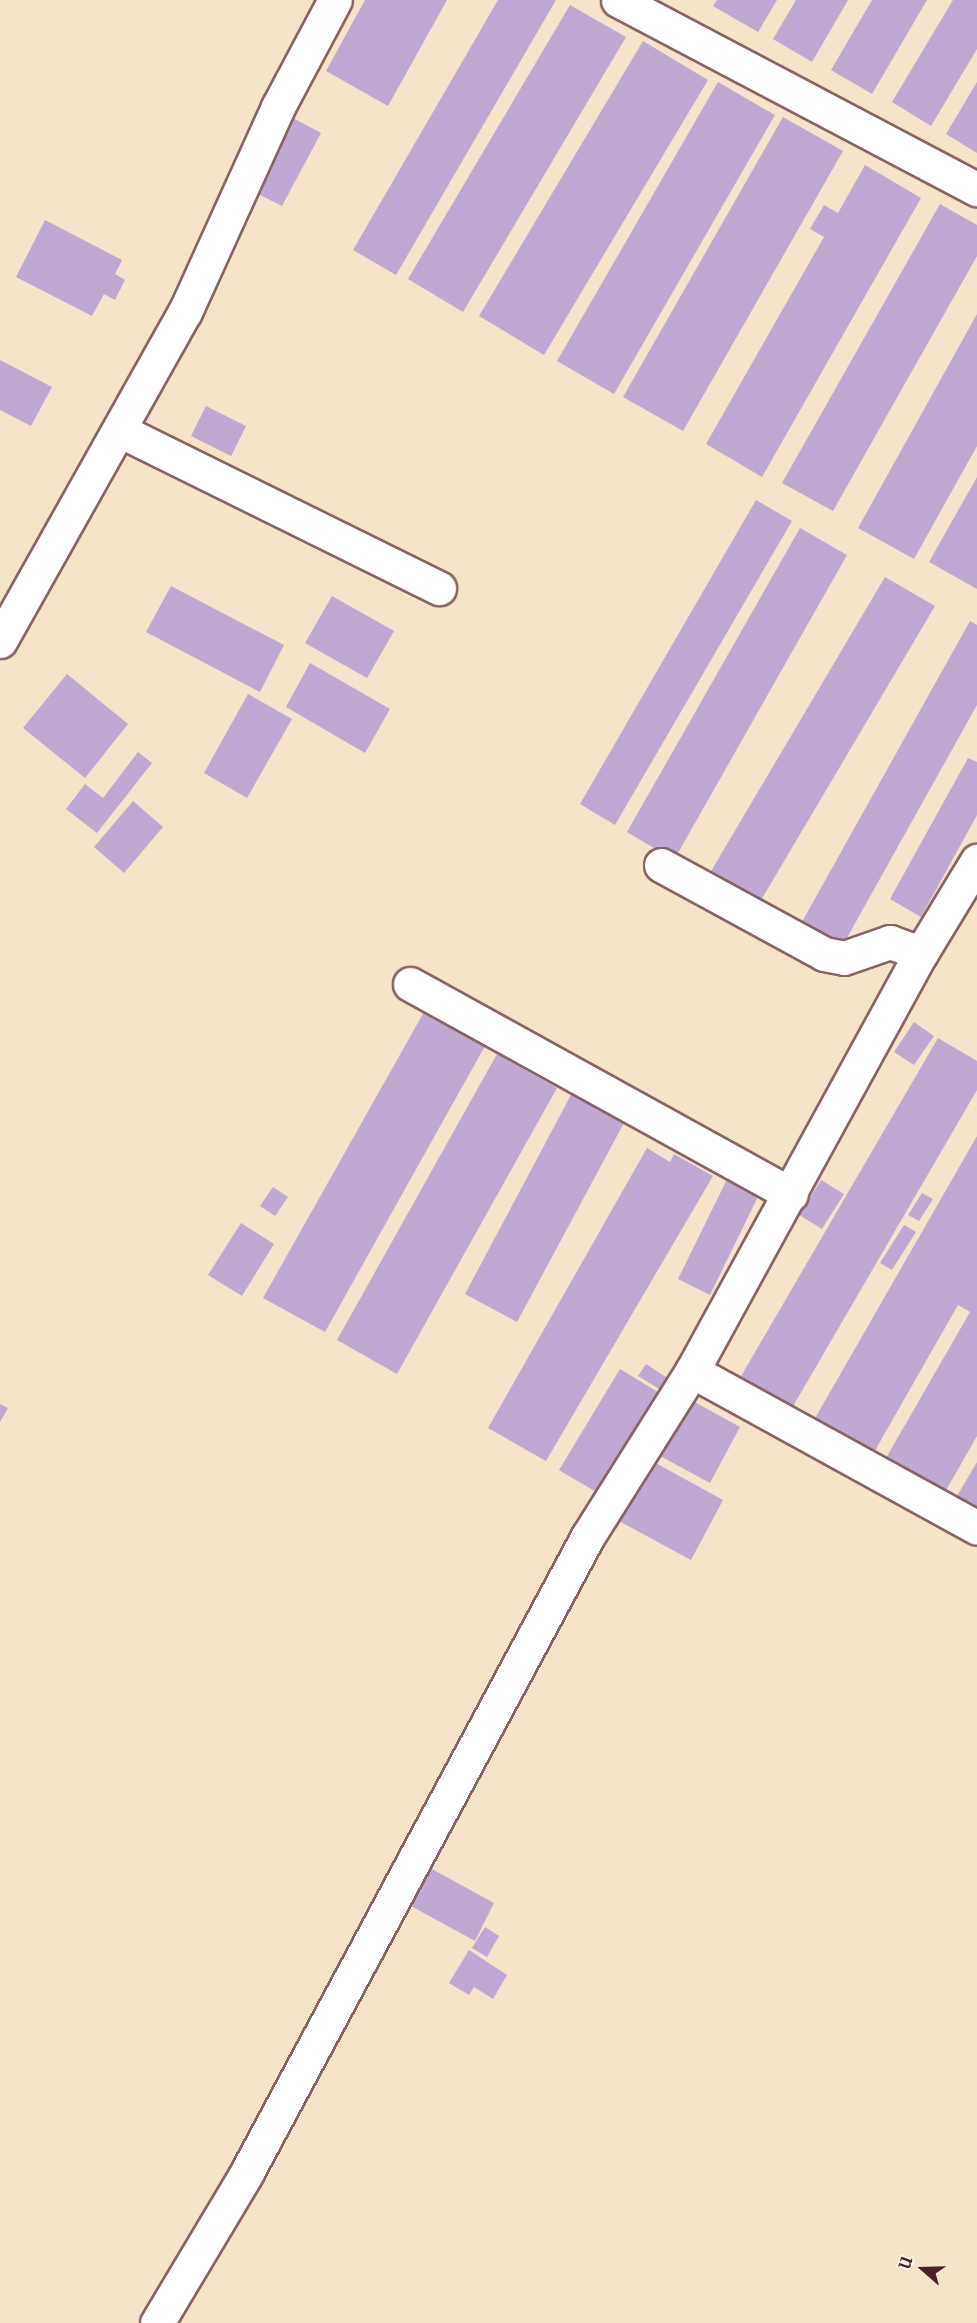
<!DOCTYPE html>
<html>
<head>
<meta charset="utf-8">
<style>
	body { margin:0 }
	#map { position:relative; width:977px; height:2323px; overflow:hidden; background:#f5e3ca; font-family:"IM FELL French Canon",serif }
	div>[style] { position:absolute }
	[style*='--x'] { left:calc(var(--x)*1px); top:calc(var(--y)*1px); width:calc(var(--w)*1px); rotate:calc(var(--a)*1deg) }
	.building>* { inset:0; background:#bfa9d3 }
	.roads { filter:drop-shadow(2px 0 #866463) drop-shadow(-2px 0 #866463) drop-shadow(0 2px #866463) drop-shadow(0 -2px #866463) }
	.minor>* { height:33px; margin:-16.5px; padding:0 16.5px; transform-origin:16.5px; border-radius:16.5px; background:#fff }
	span { translate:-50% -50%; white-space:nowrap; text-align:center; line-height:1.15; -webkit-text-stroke:5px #fbf7ec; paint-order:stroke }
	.north { position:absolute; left:893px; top:2239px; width:60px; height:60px; -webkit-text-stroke:4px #fbf7ec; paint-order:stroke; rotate:290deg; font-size:16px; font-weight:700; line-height:24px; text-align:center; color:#4a1f2b }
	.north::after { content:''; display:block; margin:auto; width:21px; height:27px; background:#4a1f2b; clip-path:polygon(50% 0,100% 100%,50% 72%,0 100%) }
</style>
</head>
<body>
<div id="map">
	<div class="building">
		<div style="clip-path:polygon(365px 0,447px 0,388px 106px,326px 71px)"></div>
		<div style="clip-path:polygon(498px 0,556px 0,396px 275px,353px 250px)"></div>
		<div style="clip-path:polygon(717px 0,777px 0,758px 32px,713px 6px)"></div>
		<div style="clip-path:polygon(796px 0,848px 0,812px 62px,773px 39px)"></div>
		<div style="clip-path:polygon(872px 0,927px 0,872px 94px,831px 70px)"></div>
		<div style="clip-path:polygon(953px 0,977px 0,977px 49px,931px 126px,892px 102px)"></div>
		<div style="clip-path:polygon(570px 5px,626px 37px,463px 312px,408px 279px)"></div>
		<div style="clip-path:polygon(643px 41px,708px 80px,544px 355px,479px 316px)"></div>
		<div style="clip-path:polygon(718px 82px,775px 115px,614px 394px,557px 361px)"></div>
		<div style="clip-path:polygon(977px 82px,977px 153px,946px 134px)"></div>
		<div style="clip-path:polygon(291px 117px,321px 133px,282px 206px,252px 191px)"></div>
		<div style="clip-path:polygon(783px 117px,843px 151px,683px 431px,623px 397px)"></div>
		<div style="clip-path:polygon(865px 165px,921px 198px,762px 477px,706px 444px,824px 237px,810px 229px,824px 205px,838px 213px)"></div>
		<div style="clip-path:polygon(940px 204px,977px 225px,977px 256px,833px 511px,782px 483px)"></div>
		<div style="clip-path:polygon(45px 220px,122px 260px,115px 274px,125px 280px,115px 300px,104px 294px,92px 316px,16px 277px)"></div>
		<div style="clip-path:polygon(977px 314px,977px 446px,914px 559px,858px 528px)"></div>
		<div style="clip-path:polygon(0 360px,52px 387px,31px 426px,0 410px)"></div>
		<div style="clip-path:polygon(206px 406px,246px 426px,231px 456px,191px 436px)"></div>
		<div style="clip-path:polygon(977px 477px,977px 589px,929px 562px)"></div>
		<div style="clip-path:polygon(756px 500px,792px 521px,615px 825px,580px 804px)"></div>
		<div style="clip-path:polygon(800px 528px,847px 555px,674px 860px,627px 832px)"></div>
		<div style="clip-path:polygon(885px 577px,935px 606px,757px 907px,707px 878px)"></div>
		<div style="clip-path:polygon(171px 586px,284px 645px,260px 692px,146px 632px)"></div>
		<div style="clip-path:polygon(332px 596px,394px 631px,367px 678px,305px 643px)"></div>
		<div style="clip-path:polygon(970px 621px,977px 625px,977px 705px,839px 952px,798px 929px)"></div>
		<div style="clip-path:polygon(310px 663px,390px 709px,365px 753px,286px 707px)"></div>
		<div style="clip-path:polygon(67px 674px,128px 724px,85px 778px,23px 728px)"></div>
		<div style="clip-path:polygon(248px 694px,292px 719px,247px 798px,204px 773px)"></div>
		<div style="clip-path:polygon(138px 752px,152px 763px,97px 833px,66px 809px,85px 784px,103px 798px)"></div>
		<div style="clip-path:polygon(968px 758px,977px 762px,977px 815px,921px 917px,890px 899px)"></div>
		<div style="clip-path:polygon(133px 801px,163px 827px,124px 873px,94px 847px)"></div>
		<div style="clip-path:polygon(424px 1012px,485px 1046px,325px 1332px,263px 1298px)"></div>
		<div style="clip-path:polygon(914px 1022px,934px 1036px,914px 1065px,894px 1052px)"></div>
		<div style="clip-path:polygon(938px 1038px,977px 1061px,977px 1090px,792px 1408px,740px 1378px)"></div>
		<div style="clip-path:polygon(497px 1054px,557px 1088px,397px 1374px,337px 1340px)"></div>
		<div style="clip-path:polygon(572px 1093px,625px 1121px,517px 1322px,465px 1294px)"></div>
		<div style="clip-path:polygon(977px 1136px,977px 1436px,941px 1499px,882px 1465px,970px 1312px,958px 1305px,869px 1461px,810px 1427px)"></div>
		<div style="clip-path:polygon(647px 1148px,670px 1162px,674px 1154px,713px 1176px,546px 1461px,488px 1428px)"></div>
		<div style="clip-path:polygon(737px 1159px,769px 1174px,710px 1295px,678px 1279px)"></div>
		<div style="clip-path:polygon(821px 1180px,844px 1194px,822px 1229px,799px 1215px)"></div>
		<div style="clip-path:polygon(273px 1187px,288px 1197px,275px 1216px,260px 1206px)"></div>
		<div style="clip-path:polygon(922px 1193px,933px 1199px,919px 1221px,908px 1215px)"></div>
		<div style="clip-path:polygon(241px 1223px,274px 1244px,242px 1296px,208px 1275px)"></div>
		<div style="clip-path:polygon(904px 1225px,916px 1232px,892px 1270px,880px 1263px)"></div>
		<div style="clip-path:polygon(646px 1364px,672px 1381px,664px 1392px,638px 1376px)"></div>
		<div style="clip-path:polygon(620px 1369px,663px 1395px,603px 1496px,559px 1470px)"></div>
		<div style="clip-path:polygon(691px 1400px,740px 1427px,710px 1483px,660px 1456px)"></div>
		<div style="clip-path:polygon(0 1404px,8px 1408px,0 1422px)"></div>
		<div style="clip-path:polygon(652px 1461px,723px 1500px,691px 1560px,619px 1521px)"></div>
		<div style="clip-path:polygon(977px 1462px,977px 1517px,953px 1503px)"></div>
		<div style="clip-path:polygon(430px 1868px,494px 1903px,475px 1941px,409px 1905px)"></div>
		<div style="clip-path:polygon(485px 1927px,499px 1936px,487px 1957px,472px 1948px)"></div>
		<div style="clip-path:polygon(469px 1950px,507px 1975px,493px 1999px,474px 1987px,469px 1995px,449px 1983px)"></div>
	</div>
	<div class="roads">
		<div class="minor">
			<div style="--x:618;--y:0;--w:406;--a:27.8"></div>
			<div style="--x:119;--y:430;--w:357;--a:26.3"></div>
			<div style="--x:0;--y:641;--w:377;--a:-60.7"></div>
			<div style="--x:185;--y:312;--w:225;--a:-65.6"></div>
			<div style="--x:278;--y:107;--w:121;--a:-62"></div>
			<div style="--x:661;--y:865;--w:186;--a:28.6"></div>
			<div style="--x:824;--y:954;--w:20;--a:11"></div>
			<div style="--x:844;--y:958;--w:49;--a:-19.2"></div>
			<div style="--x:890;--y:942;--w:33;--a:20"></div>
			<div style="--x:410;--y:984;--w:435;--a:28.9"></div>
			<div style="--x:692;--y:1371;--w:325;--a:28.8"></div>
			<div style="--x:157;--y:2323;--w:174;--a:-59.1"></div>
			<div style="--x:246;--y:2174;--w:724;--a:-61.81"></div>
			<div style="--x:588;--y:1536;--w:195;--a:-57.8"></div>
			<div style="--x:692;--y:1371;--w:477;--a:-61.3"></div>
			<div style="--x:921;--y:953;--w:108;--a:-58.7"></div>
		</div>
	</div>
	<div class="north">U</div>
</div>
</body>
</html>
